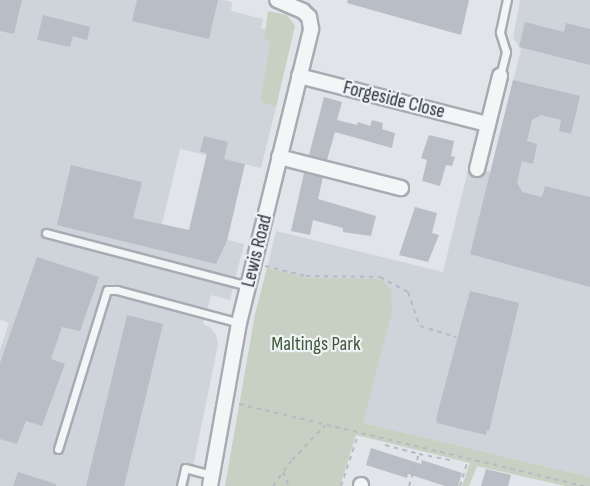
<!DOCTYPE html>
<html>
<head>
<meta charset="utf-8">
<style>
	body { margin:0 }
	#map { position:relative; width:590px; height:486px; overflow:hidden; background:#e1e4e8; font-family:"Sofia Sans Condensed",sans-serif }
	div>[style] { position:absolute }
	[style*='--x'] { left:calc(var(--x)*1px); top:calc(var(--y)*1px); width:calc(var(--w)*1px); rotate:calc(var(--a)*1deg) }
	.built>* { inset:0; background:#cfd3da }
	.green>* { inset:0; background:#c7d1c3 }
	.building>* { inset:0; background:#b9bdc5 }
	.path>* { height:2px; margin-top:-1px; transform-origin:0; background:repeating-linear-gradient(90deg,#b7bac0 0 4.5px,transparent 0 9px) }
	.roads { filter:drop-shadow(2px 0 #a7abb2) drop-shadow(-2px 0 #a7abb2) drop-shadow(0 2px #a7abb2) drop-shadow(0 -2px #a7abb2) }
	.lane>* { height:7px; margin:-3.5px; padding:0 3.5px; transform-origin:3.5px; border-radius:3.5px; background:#f3f5f7 }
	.street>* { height:14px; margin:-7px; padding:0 7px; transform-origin:7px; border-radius:7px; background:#f3f5f7 }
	span { translate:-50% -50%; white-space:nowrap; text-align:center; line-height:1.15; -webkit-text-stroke:4.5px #f0f3f6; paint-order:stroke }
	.street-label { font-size:20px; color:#2b323e }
	.park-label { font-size:20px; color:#40593a }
</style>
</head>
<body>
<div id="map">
	<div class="built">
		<div style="clip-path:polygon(0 0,223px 0,232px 2px,231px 11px,263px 19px,261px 28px,266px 30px,270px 41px,260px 102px,276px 107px,261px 168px,180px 149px,162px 224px,244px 244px,230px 300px,211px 295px,203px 324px,211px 328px,216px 335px,218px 345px,189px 486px,0 486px,0 350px,9px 323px,0 319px)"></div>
		<div style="clip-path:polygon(520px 0,590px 0,590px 477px,363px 423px,383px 281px,309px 278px,267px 268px,276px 231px,443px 272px,469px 166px,491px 172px,521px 49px,513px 38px)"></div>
	</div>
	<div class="green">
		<div style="clip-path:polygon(268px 11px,287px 15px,295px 26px,276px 107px,260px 102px,270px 41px,264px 39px)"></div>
		<div style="clip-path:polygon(267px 268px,309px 278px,376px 279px,383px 281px,391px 291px,392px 311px,363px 423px,590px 477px,590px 486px,565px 486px,477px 466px,469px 486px,462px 486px,470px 463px,356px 435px,340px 486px,225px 486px,255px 314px)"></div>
	</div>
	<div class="building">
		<div style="clip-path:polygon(0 0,22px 0,14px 34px,0 31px)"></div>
		<div style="clip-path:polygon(137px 0,218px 0,209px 39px,132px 21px)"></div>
		<div style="clip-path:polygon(348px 0,469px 0,461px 35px,347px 3px)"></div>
		<div style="clip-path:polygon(43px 15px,90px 27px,87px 40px,73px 36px,70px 47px,37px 40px)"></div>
		<div style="clip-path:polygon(525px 22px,564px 32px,566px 23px,590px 29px,590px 65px,519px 47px)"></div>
		<div style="clip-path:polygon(513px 80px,580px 96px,571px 134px,559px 131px,561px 120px,541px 115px,532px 120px,527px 141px,537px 144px,533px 164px,522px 161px,517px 182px,522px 192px,542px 197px,545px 186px,590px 197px,590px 287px,470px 254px)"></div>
		<div style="clip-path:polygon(324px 97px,342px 102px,337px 120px,357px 125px,358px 122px,370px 126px,372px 120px,383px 123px,382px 129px,395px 133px,392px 148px,335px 132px,327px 160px,309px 155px)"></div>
		<div style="clip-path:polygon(429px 135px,454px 141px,451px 156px,455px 157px,452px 166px,446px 165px,440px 186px,422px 181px,427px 160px,421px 158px)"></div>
		<div style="clip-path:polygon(204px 136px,228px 142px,224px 159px,245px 164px,227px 241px,216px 264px,57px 225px,71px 165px,142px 182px,133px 218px,189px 230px,207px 153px,200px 152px)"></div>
		<div style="clip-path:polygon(304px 173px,323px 177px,318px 199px,376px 216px,371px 236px,343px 232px,343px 228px,313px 220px,310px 235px,291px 231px)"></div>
		<div style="clip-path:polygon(415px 207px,437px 213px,432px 233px,439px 235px,428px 262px,399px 255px)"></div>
		<div style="clip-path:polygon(37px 257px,99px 277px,80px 331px,62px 327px,51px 359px,65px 364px,42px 426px,26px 421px,17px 444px,0 439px,0 363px)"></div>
		<div style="clip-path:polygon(470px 291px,519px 303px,489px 431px,487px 430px,486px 435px,437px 423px,436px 419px)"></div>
		<div style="clip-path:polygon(127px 315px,163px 324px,144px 404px,124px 486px,86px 486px)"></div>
		<div style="clip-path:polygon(371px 448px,421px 464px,422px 460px,462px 473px,458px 486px,445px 486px,408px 474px,407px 478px,366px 465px)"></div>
		<div style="clip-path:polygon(486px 469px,511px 475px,508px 486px,481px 486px)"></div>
		<div style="clip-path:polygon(18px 472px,56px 484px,56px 486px,13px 486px)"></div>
	</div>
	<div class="path">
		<div style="--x:265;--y:266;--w:42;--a:13.7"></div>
		<div style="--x:306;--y:276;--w:74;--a:0.8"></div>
		<div style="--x:380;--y:277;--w:32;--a:28"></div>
		<div style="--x:408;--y:292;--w:36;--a:71"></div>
		<div style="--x:420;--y:326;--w:38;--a:17"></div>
		<div style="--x:239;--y:404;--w:355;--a:13.4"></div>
		<div style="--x:385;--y:445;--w:35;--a:15"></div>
		<div style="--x:283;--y:472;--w:15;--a:67"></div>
		<div style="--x:273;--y:486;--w:32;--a:-54"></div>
		<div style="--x:292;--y:460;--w:48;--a:-46.7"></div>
		<div style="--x:341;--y:486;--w:54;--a:-71.6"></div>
		<div style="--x:409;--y:486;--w:34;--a:-73"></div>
		<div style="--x:419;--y:454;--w:36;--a:11"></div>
		<div style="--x:460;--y:486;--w:27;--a:-73"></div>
	</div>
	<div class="roads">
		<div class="lane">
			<div style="--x:500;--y:76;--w:25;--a:-76"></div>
			<div style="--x:506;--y:52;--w:21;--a:-107"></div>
			<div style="--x:500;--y:32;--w:33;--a:-78"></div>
			<div style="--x:46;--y:233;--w:209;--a:14.7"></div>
			<div style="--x:58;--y:449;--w:166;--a:-72.9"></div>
			<div style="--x:107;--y:290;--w:10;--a:0"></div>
			<div style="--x:117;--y:290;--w:126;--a:15.1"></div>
			<div style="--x:181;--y:486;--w:18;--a:-77"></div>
			<div style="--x:185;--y:468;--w:28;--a:15"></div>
		</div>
		<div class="street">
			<div style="--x:299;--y:76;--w:195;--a:14.3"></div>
			<div style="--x:279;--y:157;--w:126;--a:14.3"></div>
			<div style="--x:477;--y:169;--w:96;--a:-76.1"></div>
			<div style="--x:210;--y:486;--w:166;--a:-79.9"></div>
			<div style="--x:239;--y:323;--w:303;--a:-76.2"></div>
			<div style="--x:311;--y:29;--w:12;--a:-99"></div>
			<div style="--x:309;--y:17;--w:8;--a:-135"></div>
			<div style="--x:303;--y:11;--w:28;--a:-157"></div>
			<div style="--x:361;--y:486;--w:1;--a:-90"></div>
		</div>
	</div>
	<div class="street-label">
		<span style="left:394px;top:100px;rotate:14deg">Forgeside Close</span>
		<span style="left:257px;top:251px;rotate:-76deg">Lewis Road</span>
	</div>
	<div class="park-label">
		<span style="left:316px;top:344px">Maltings Park</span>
	</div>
</div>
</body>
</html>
